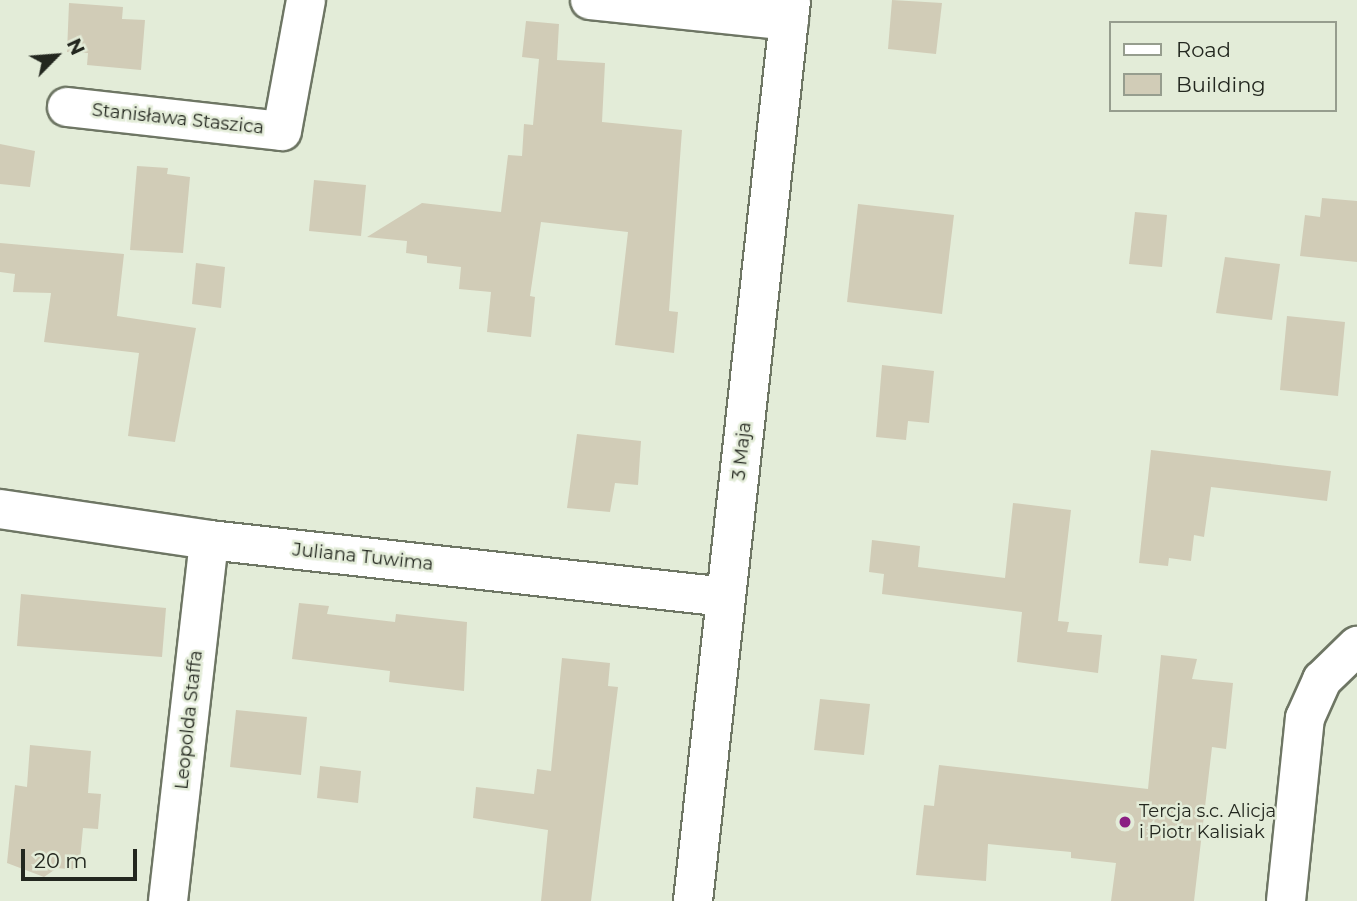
<!DOCTYPE html>
<html>
<head>
<meta charset="utf-8">
<style>
	body { margin:0 }
	#map { position:relative; width:1357px; height:901px; overflow:hidden; background:#e3ecd8; font-family:Montserrat,sans-serif }
	div>[style] { position:absolute }
	[style*='--x'] { left:calc(var(--x)*1px); top:calc(var(--y)*1px); width:calc(var(--w)*1px); rotate:calc(var(--a)*1deg) }
	.building>* { inset:0; background:#d1ccb7 }
	.roads { filter:drop-shadow(2px 0 #6e7664) drop-shadow(-2px 0 #6e7664) drop-shadow(0 2px #6e7664) drop-shadow(0 -2px #6e7664) }
	.minor>* { height:38px; margin:-19px; padding:0 19px; transform-origin:19px; border-radius:19px; background:#fff }
	.dots>* { width:19px; height:19px; translate:-50% -50%; box-sizing:border-box; border:4px solid #e3ecd8; border-radius:50% }
	span { translate:-50% -50%; white-space:nowrap; text-align:center; line-height:1.15; -webkit-text-stroke:5px #e3ecd8; paint-order:stroke }
	.street-label { font-size:18px; color:#23271f }
	.poi-label { font-size:18px; color:#23271f }
	.left { translate:0 -50%; text-align:left }
	.legend { position:absolute; left:1109px; top:21px; width:228px; height:91px; box-sizing:border-box; background:#e3ecd8; border:2px solid #969d8e; margin:0; padding:9px 12px; list-style:none; font-size:21px; color:#23271f }
	.legend li { display:flex; align-items:center; gap:14px; height:35px }
	.legend b { width:35px; border:2px solid #969d8e }
	.north { position:absolute; left:21px; top:21px; width:70px; height:70px; -webkit-text-stroke:5px #e3ecd8; paint-order:stroke; rotate:65deg; font-size:19px; font-weight:700; line-height:28px; text-align:center; color:#23271f }
	.north::after { content:''; display:block; margin:auto; width:24px; height:32px; background:#23271f; clip-path:polygon(50% 0,100% 100%,50% 72%,0 100%) }
	.scale { position:absolute; left:21px; top:849px; width:116px; height:32px; box-sizing:border-box; border:4px solid #23271f; border-top:0; padding-left:9px; font-size:21px; line-height:24px; white-space:nowrap; color:#23271f; -webkit-text-stroke:5px #e3ecd8; paint-order:stroke }
</style>
</head>
<body>
<div id="map">
	<div class="building">
		<div style="clip-path:polygon(892px 0,942px 3px,936px 54px,888px 49px)"></div>
		<div style="clip-path:polygon(69px 3px,123px 7px,122px 19px,145px 20px,141px 70px,87px 65px,88px 53px,67px 52px)"></div>
		<div style="clip-path:polygon(526px 21px,559px 24px,557px 60px,605px 63px,602px 122px,682px 130px,669px 311px,678px 312px,674px 353px,615px 345px,628px 232px,541px 222px,530px 296px,535px 297px,531px 337px,487px 332px,491px 292px,459px 289px,461px 267px,427px 263px,427px 256px,406px 253px,407px 241px,367px 237px,422px 203px,501px 212px,508px 155px,522px 156px,524px 124px,533px 125px,539px 59px,522px 57px)"></div>
		<div style="clip-path:polygon(0 144px,35px 151px,30px 187px,0 184px)"></div>
		<div style="clip-path:polygon(137px 166px,168px 168px,167px 174px,190px 177px,183px 253px,130px 250px)"></div>
		<div style="clip-path:polygon(314px 180px,366px 185px,361px 236px,309px 231px)"></div>
		<div style="clip-path:polygon(1322px 198px,1357px 201px,1357px 262px,1300px 256px,1305px 215px,1320px 217px)"></div>
		<div style="clip-path:polygon(858px 204px,954px 215px,942px 314px,847px 302px)"></div>
		<div style="clip-path:polygon(1135px 212px,1167px 215px,1162px 267px,1129px 264px)"></div>
		<div style="clip-path:polygon(0 243px,124px 254px,117px 316px,196px 328px,175px 442px,128px 436px,139px 353px,44px 342px,51px 293px,13px 292px,15px 274px,0 272px)"></div>
		<div style="clip-path:polygon(1225px 257px,1280px 264px,1272px 320px,1216px 313px)"></div>
		<div style="clip-path:polygon(196px 263px,225px 267px,221px 308px,192px 304px)"></div>
		<div style="clip-path:polygon(1287px 316px,1345px 322px,1338px 396px,1280px 390px)"></div>
		<div style="clip-path:polygon(882px 365px,934px 371px,929px 423px,908px 421px,906px 440px,876px 437px)"></div>
		<div style="clip-path:polygon(577px 434px,641px 441px,638px 485px,615px 483px,610px 512px,567px 508px)"></div>
		<div style="clip-path:polygon(1151px 450px,1331px 471px,1327px 501px,1211px 487px,1204px 537px,1194px 535px,1191px 561px,1169px 558px,1168px 566px,1139px 563px)"></div>
		<div style="clip-path:polygon(1013px 503px,1071px 510px,1058px 621px,1069px 622px,1067px 632px,1102px 635px,1098px 673px,1017px 662px,1022px 612px,882px 594px,884px 574px,869px 572px,872px 540px,920px 546px,918px 567px,1005px 578px)"></div>
		<div style="clip-path:polygon(21px 594px,166px 608px,162px 657px,17px 646px)"></div>
		<div style="clip-path:polygon(299px 603px,329px 606px,327px 614px,395px 622px,396px 614px,467px 622px,464px 691px,389px 682px,390px 671px,292px 659px)"></div>
		<div style="clip-path:polygon(1161px 655px,1197px 659px,1192px 679px,1233px 683px,1226px 749px,1212px 747px,1194px 901px,1111px 901px,1116px 863px,1071px 858px,1071px 852px,988px 844px,986px 881px,916px 875px,924px 805px,934px 806px,939px 765px,1148px 789px)"></div>
		<div style="clip-path:polygon(562px 658px,610px 663px,608px 686px,618px 687px,591px 901px,541px 901px,548px 830px,473px 818px,476px 787px,534px 794px,537px 769px,551px 771px)"></div>
		<div style="clip-path:polygon(820px 699px,870px 704px,864px 755px,814px 750px)"></div>
		<div style="clip-path:polygon(236px 710px,307px 717px,301px 775px,230px 767px)"></div>
		<div style="clip-path:polygon(30px 745px,91px 751px,88px 793px,101px 794px,98px 829px,83px 828px,79px 870px,57px 868px,44px 877px,7px 863px,15px 785px,27px 787px)"></div>
		<div style="clip-path:polygon(320px 766px,361px 771px,358px 803px,317px 798px)"></div>
	</div>
	<div class="roads">
		<div class="minor">
			<div style="--x:590;--y:0;--w:200;--a:6"></div>
			<div style="--x:67;--y:107;--w:216;--a:6.4"></div>
			<div style="--x:282;--y:131;--w:133;--a:-79.6"></div>
			<div style="--x:0;--y:509;--w:211;--a:8.4"></div>
			<div style="--x:209;--y:540;--w:520;--a:6.29"></div>
			<div style="--x:168;--y:901;--w:363;--a:-83.5"></div>
			<div style="--x:693;--y:901;--w:906;--a:-83.79"></div>
			<div style="--x:1286;--y:901;--w:184;--a:-84.1"></div>
			<div style="--x:1305;--y:718;--w:42;--a:-65.9"></div>
			<div style="--x:1322;--y:680;--w:49;--a:-44.2"></div>
		</div>
	</div>
	<div class="dots">
		<div style="left:1125px;top:822px;background:#8b1f83"></div>
	</div>
	<div class="street-label">
		<span style="left:178px;top:119px;rotate:6deg">Stanisława Staszica</span>
		<span style="left:742px;top:451px;rotate:-84deg">3 Maja</span>
		<span style="left:363px;top:557px;rotate:6deg">Juliana Tuwima</span>
		<span style="left:189px;top:720px;rotate:-84deg">Leopolda Staffa</span>
	</div>
	<div class="poi-label">
		<span class="left" style="left:1139px;top:822px">Tercja s.c. Alicja<br>i Piotr Kalisiak</span>
	</div>
	<ul class="legend">
	<li><b style="height:9px;background:#fff"></b>Road</li>
	<li><b style="height:19px;background:#d1ccb7"></b>Building</li>
	</ul>
	<div class="north">N</div>
	<div class="scale">20 m</div>
</div>
</body>
</html>
